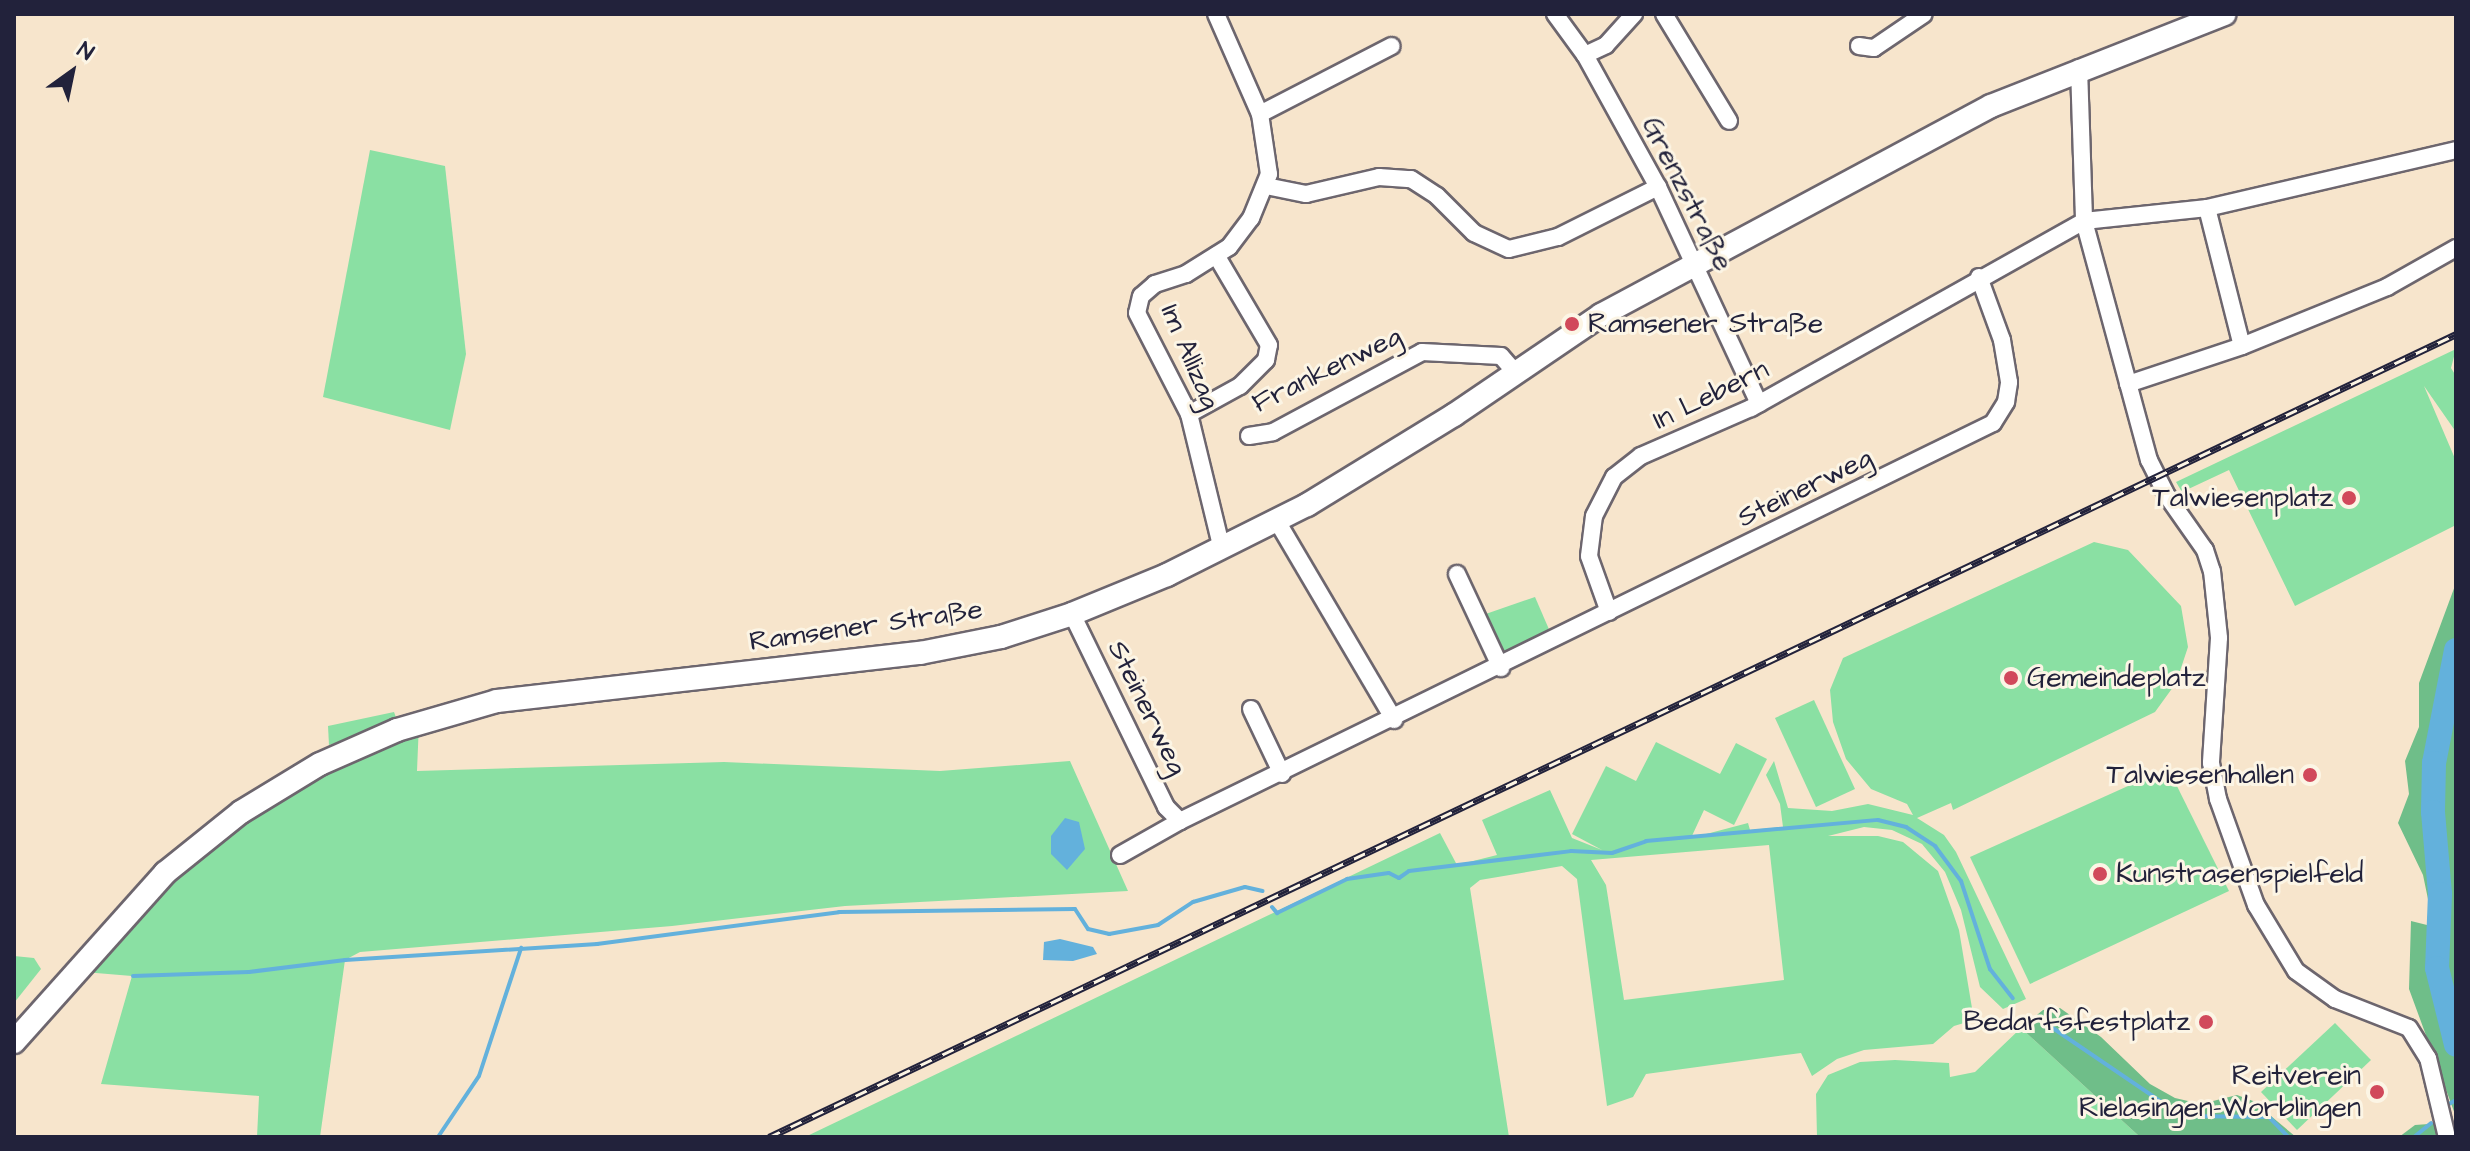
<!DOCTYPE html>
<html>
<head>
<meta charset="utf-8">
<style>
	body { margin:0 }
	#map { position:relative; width:2470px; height:1151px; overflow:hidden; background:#f7e5cc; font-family:"Architects Daughter",sans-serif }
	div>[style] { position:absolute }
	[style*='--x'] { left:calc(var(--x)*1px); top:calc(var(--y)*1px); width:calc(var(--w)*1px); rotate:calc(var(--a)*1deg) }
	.green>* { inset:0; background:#8ae0a3 }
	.forest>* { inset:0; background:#6fbe89 }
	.water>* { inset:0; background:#63b1dc }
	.stream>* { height:4px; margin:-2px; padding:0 2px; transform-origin:2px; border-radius:2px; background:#63b1dc }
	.river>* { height:24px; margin:-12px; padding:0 12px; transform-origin:12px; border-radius:12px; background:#63b1dc }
	.roads { filter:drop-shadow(2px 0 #6d666e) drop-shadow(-2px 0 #6d666e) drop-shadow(0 2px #6d666e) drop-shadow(0 -2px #6d666e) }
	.minor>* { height:16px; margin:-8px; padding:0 8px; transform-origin:8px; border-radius:8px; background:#fff }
	.secondary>* { height:22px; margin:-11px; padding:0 11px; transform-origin:11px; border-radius:11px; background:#fff }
	.rail>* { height:7px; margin-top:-3.5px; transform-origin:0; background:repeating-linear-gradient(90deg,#fcf5e5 0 12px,#22223b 0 24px); box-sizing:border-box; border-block:2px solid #22223b }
	.dots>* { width:22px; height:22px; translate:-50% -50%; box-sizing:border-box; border:4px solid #fcf5e5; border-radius:50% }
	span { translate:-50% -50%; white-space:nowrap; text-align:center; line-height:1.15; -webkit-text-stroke:6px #fcf5e5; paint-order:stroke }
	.street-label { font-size:28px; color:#22223b }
	.poi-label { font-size:28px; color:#22223b }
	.left { translate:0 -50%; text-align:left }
	.right { translate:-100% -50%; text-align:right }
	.frame { position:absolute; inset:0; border:16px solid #22223b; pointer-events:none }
	.north { position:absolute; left:32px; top:32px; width:80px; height:80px; -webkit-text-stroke:6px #fcf5e5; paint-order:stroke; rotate:33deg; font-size:22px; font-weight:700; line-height:32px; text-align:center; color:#22223b }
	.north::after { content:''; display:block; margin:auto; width:28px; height:36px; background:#22223b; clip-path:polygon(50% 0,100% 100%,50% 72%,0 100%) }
</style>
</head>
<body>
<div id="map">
	<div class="green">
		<div style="clip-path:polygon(370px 150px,445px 166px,466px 354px,450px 430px,323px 397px)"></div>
		<div style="clip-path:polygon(2456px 349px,2451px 368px,2456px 376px,2456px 432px,2424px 386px,2456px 461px,2456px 525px,2295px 606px,2229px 470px,2182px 492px,2176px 482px)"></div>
		<div style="clip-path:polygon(evenodd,2094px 542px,2128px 550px,2181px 606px,2188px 647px,2176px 683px,2155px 712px,1953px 810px,1951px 803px,1917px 818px,1944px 835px,1956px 852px,2026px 999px,2003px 1009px,1980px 987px,1961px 910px,1945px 872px,1922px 844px,1892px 830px,1864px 827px,1828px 836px,1878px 836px,1903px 842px,1938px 871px,1959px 930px,1974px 1020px,1954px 1026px,1933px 1044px,1864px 1050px,1837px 1059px,1812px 1076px,1801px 1053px,1646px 1074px,1633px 1097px,1607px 1106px,1577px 879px,1562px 866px,1480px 880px,1470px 888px,1509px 1137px,805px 1137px,1440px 833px,1457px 865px,1497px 855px,1482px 820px,1550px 790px,1572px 838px,1602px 850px,1572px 834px,1606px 766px,1636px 781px,1656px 742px,1720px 774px,1736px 743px,1767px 759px,1734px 825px,1704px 810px,1691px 838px,1748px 823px,1750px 830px,1783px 827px,1780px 804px,1766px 775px,1774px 761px,1788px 808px,1832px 811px,1868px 804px,1913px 815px,1907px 804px,1871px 789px,1846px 759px,1833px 722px,1830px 690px,1843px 658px,2094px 542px,1769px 845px,1784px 980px,1624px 1000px,1606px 885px,1591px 860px,1769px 845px)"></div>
		<div style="clip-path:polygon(1535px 597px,1551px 634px,1506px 656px,1477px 617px)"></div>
		<div style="clip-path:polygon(1814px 700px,1855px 789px,1816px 807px,1775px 718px)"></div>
		<div style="clip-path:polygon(394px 712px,398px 723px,329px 745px,328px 726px)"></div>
		<div style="clip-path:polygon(419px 723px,417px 771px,724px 762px,940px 771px,1070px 761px,1128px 891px,845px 906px,672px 926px,360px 952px,345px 960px,320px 1137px,257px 1137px,259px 1096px,101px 1084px,132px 976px,84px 972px,204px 839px)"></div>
		<div style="clip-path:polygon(2168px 768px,2229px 891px,2030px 984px,1970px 857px)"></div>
		<div style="clip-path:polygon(14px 956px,34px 958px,41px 969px,14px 1003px)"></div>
		<div style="clip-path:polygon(2335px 1023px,2371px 1060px,2297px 1130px,2261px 1092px)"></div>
		<div style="clip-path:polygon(2021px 1028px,2140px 1137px,1817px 1137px,1816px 1094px,1828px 1075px,1860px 1062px,1895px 1060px,1949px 1063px,1950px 1077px,1975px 1072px)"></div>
	</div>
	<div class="forest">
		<div style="clip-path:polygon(2456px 583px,2454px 769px,2456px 1117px,2409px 989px,2411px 921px,2427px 925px,2429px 904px,2423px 875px,2398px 823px,2409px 794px,2405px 761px,2419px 727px,2419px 683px)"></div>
		<div style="clip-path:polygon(2060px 1008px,2101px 1037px,2150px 1084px,2175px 1098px,2201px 1104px,2237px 1095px,2253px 1101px,2296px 1137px,2140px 1137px,2021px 1028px,2043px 1010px)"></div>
		<div style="clip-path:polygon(2456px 1122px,2456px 1137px,2399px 1137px,2415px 1125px)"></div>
	</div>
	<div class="water">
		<div style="clip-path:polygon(1065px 818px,1079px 822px,1085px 849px,1067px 870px,1051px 854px,1051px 836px)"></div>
		<div style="clip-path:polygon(1060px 939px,1093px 947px,1097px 954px,1073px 961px,1043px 960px,1044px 942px)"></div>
	</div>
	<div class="stream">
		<div style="--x:1272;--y:907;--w:8;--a:50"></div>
		<div style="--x:1277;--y:913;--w:78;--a:-25.9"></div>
		<div style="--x:1347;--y:879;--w:42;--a:-8.1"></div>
		<div style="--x:1389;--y:873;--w:11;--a:27"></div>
		<div style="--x:1399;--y:878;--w:12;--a:-35"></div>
		<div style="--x:1409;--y:871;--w:163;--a:-7"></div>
		<div style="--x:1571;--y:851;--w:41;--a:2.8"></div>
		<div style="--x:1612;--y:853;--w:36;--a:-19"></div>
		<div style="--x:1646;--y:841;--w:233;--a:-5.2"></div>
		<div style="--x:1878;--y:820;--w:29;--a:14"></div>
		<div style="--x:1906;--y:827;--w:35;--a:33"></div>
		<div style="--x:1935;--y:846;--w:44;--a:53.4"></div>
		<div style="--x:1961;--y:881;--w:93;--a:71.8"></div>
		<div style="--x:1990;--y:969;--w:37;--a:52"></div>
		<div style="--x:133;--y:976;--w:116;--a:-2"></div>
		<div style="--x:249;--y:972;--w:97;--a:-7.1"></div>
		<div style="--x:345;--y:960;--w:253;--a:-3.6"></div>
		<div style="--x:597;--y:944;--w:244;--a:-7.5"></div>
		<div style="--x:839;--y:912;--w:236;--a:-0.7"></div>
		<div style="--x:1075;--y:909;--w:24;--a:57"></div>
		<div style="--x:1088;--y:929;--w:22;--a:13"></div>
		<div style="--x:1109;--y:934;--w:50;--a:-10.4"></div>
		<div style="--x:1158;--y:925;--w:42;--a:-33.3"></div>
		<div style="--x:1193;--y:902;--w:54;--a:-16.1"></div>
		<div style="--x:1245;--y:887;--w:18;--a:13"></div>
		<div style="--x:2038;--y:1018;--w:174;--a:34.2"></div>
		<div style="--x:2182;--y:1116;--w:87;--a:0.7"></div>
		<div style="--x:2269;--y:1117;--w:28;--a:46"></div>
		<div style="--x:2449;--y:1104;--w:8;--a:-30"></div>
		<div style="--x:438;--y:1137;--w:73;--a:-56.1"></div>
		<div style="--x:479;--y:1076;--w:135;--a:-71.8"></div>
		<div style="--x:1824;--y:1137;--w:92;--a:0"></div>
		<div style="--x:2414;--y:1137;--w:22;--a:-39"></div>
	</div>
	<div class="river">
		<div style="--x:2456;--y:650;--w:115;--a:101"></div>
		<div style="--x:2434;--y:763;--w:49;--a:91.2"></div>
		<div style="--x:2433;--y:812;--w:82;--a:85.1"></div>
		<div style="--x:2440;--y:894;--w:74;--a:92.3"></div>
		<div style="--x:2437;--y:968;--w:79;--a:76.1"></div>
	</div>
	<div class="roads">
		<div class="minor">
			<div style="--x:1216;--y:14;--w:109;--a:66.3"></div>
			<div style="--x:1260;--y:114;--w:61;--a:81.5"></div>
			<div style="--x:1269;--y:174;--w:48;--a:112.2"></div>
			<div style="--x:1251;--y:218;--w:36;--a:127"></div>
			<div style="--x:1229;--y:247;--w:51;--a:147.9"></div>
			<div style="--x:1186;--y:274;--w:33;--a:162"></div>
			<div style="--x:1155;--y:284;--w:18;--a:139"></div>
			<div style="--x:1141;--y:296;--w:17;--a:103"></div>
			<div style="--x:1137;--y:313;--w:114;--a:62.8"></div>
			<div style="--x:1189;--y:414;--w:139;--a:76.3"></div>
			<div style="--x:1555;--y:14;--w:51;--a:53.8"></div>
			<div style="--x:1585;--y:55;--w:151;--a:61.1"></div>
			<div style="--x:1658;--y:187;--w:239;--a:65"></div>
			<div style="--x:1664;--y:14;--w:125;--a:58.7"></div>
			<div style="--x:1859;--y:46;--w:15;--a:8"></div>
			<div style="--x:1874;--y:48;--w:60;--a:-34.2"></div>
			<div style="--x:1585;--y:55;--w:23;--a:-25"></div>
			<div style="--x:1606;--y:45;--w:42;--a:-47.9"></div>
			<div style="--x:2079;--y:68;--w:153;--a:88.1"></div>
			<div style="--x:2084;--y:221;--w:248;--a:74.8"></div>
			<div style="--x:2149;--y:460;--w:40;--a:63.4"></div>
			<div style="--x:2167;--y:496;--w:66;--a:54.9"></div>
			<div style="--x:2205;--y:550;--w:22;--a:72"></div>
			<div style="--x:2212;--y:571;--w:67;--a:84"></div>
			<div style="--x:2219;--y:638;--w:125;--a:93.7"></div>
			<div style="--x:2211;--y:763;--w:37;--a:79"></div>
			<div style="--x:2218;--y:799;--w:113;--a:70.3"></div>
			<div style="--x:2256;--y:905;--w:77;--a:58.8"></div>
			<div style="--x:2296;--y:971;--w:48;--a:35.7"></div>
			<div style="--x:2335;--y:999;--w:79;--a:21.4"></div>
			<div style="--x:2409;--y:1028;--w:36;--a:58"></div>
			<div style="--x:2428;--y:1058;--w:81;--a:76.5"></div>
			<div style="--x:1260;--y:114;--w:148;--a:-27.3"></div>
			<div style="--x:1266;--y:186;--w:41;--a:11.3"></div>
			<div style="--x:1306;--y:194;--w:75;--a:-13.1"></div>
			<div style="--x:1379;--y:177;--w:32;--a:4"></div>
			<div style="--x:1411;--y:179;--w:31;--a:33"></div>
			<div style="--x:1437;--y:196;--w:52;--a:45"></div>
			<div style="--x:1474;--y:233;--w:38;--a:25"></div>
			<div style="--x:1509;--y:249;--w:50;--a:-13.8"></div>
			<div style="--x:1558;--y:237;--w:112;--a:-26.6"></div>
			<div style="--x:2207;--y:208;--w:142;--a:75.8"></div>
			<div style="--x:2128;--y:384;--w:120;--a:-18.4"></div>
			<div style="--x:2242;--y:346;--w:157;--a:-22.1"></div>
			<div style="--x:2387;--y:287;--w:79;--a:-29.5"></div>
			<div style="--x:1189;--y:414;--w:58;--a:-28.8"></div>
			<div style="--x:1240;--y:386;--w:37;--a:-45"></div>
			<div style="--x:1266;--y:360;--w:15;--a:-79"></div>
			<div style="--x:1269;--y:345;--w:104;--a:-120.5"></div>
			<div style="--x:1249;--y:436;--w:24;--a:-9"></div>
			<div style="--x:1273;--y:432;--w:169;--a:-28.2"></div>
			<div style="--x:1422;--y:352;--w:79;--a:2.9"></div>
			<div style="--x:1501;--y:356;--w:23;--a:49"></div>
			<div style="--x:1277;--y:521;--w:231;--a:59.5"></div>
			<div style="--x:1457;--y:574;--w:104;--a:64.9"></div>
			<div style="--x:1609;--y:612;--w:59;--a:-109.7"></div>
			<div style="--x:1589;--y:556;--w:40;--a:-82.9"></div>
			<div style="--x:1594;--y:516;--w:44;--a:-62.9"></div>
			<div style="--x:1614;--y:477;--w:34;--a:-38"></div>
			<div style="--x:1641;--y:456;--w:120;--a:-23.6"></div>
			<div style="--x:1751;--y:408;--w:382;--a:-29.3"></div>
			<div style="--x:2084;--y:221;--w:124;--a:-6"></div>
			<div style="--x:2207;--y:208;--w:256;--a:-13.1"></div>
			<div style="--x:1072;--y:614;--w:215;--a:64"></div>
			<div style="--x:1166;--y:807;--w:20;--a:45"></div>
			<div style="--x:1251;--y:709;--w:72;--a:64.5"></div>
			<div style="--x:1120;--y:855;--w:69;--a:-29.5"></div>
			<div style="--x:1180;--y:821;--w:905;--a:-26.08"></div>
			<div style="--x:1993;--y:423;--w:25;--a:-58"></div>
			<div style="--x:2006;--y:402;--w:20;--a:-81"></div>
			<div style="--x:2009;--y:382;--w:43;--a:-99.5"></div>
			<div style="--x:2002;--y:340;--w:67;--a:-110.1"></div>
		</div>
		<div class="secondary">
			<div style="--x:14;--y:1042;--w:227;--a:-48.2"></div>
			<div style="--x:165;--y:873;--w:97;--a:-38.8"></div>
			<div style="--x:241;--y:812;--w:92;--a:-31.3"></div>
			<div style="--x:320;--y:764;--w:84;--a:-23.8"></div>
			<div style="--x:397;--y:730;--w:104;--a:-16.2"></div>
			<div style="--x:497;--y:701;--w:426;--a:-6.5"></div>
			<div style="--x:920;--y:653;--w:83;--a:-11.2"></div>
			<div style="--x:1001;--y:637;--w:75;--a:-17.9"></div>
			<div style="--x:1072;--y:614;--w:103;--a:-22.3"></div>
			<div style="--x:1167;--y:575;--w:157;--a:-26.6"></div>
			<div style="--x:1307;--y:505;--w:172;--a:-31.5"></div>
			<div style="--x:1454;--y:415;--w:178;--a:-34.2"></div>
			<div style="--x:1601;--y:315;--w:442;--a:-28.2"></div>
			<div style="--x:1991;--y:106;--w:251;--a:-21.5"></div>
		</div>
	</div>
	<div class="rail">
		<div style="--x:769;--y:1137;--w:1868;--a:-25.45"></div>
	</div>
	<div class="dots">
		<div style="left:1572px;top:324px;background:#d1495b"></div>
		<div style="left:2349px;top:498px;background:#d1495b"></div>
		<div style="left:2011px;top:678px;background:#d1495b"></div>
		<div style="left:2310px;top:775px;background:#d1495b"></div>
		<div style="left:2100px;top:874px;background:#d1495b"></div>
		<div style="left:2206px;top:1022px;background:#d1495b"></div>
		<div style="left:2377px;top:1092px;background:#d1495b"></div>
	</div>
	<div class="street-label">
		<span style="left:1687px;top:194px;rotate:63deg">Grenzstraße</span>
		<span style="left:1190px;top:357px;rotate:67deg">Im Allizag</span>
		<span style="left:1327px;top:370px;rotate:-26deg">Frankenweg</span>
		<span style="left:1711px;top:395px;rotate:-26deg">In Lebern</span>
		<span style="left:1805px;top:488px;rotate:-26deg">Steinerweg</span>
		<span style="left:866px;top:626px;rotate:-8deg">Ramsener Straße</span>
		<span style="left:1147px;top:708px;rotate:64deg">Steinerweg</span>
	</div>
	<div class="poi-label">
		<span class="left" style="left:1588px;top:324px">Ramsener Straße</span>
		<span class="right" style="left:2333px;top:498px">Talwiesenplatz</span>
		<span class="left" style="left:2027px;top:678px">Gemeindeplatz</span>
		<span class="right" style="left:2294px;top:775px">Talwiesenhallen</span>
		<span class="left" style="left:2116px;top:874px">Kunstrasenspielfeld</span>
		<span class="right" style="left:2190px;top:1022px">Bedarfsfestplatz</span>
		<span class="right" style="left:2361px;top:1092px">Reitverein<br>Rielasingen-Worblingen</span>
	</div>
	<div class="frame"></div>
	<div class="north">N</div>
</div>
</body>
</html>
